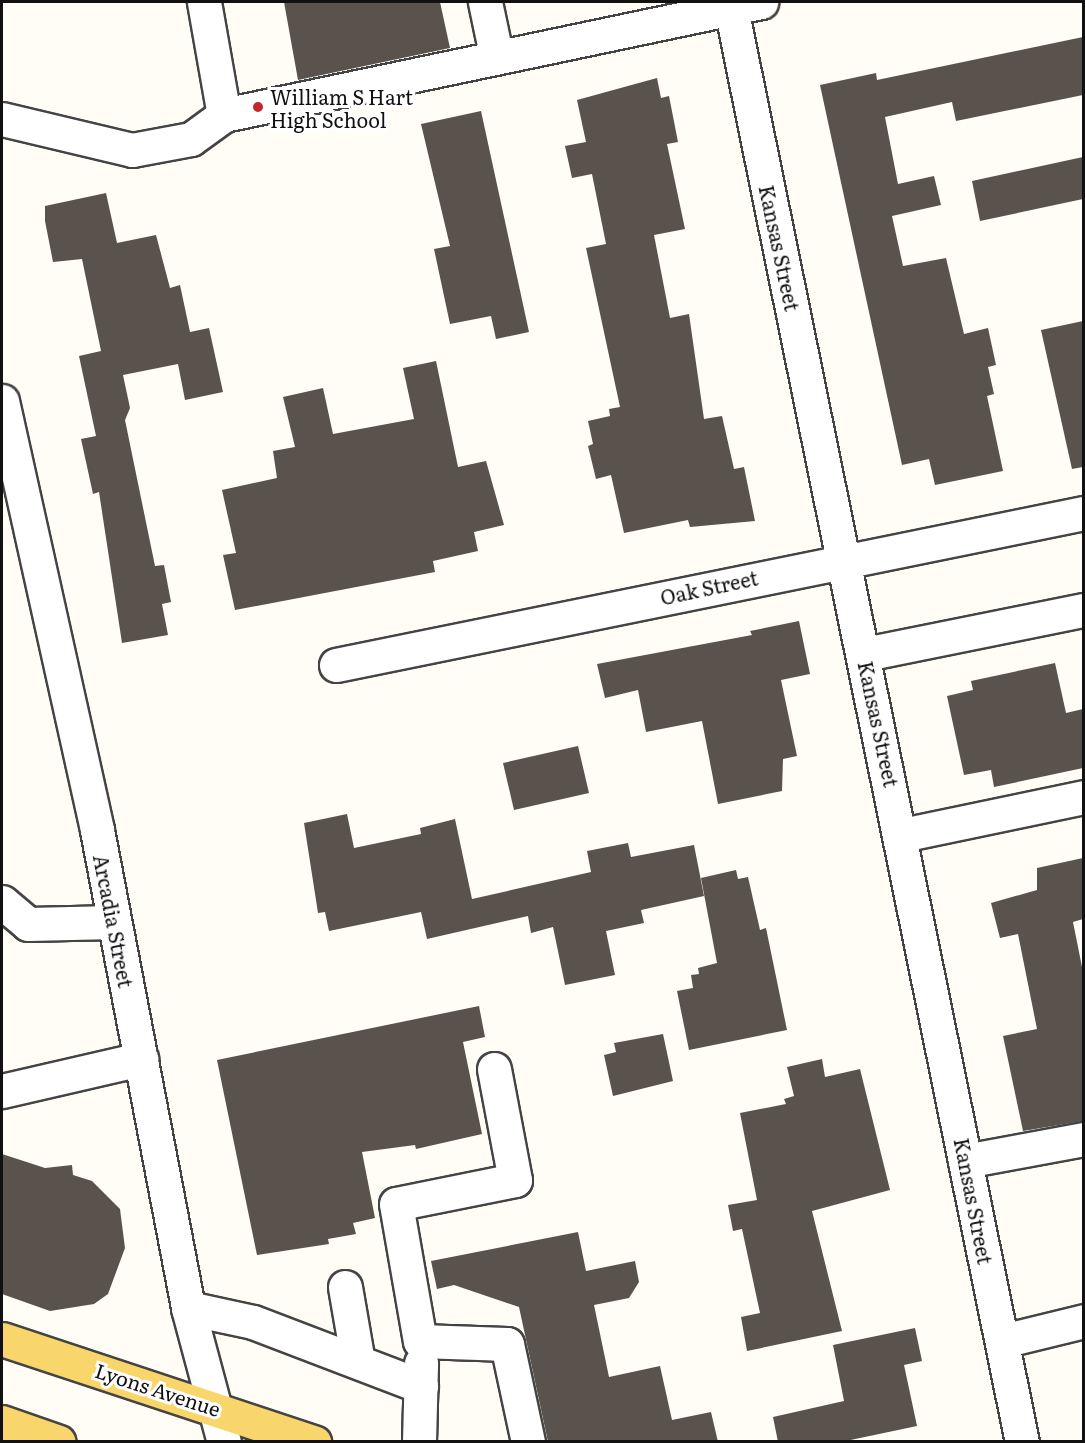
<!DOCTYPE html>
<html>
<head>
<meta charset="utf-8">
<style>
	body { margin:0 }
	#map { position:relative; width:1085px; height:1443px; overflow:hidden; background:#fffdf5; font-family:Literata,serif }
	div>[style] { position:absolute }
	[style*='--x'] { left:calc(var(--x)*1px); top:calc(var(--y)*1px); width:calc(var(--w)*1px); rotate:calc(var(--a)*1deg) }
	.building>* { inset:0; background:#5a524d }
	.roads { filter:drop-shadow(2px 0 #444) drop-shadow(-2px 0 #444) drop-shadow(0 2px #444) drop-shadow(0 -2px #444) }
	.minor>* { height:33px; margin:-16.5px; padding:0 16.5px; transform-origin:16.5px; border-radius:16.5px; background:#fff }
	.major>* { height:33px; margin:-16.5px; padding:0 16.5px; transform-origin:16.5px; border-radius:16.5px; background:#f9d66b }
	.dots>* { width:16px; height:16px; translate:-50% -50%; box-sizing:border-box; border:3px solid #fff; border-radius:50% }
	span { translate:-50% -50%; white-space:nowrap; text-align:center; line-height:1.15; -webkit-text-stroke:6px #fff; paint-order:stroke }
	.poi-label { font-size:20px; color:#111 }
	.left { translate:0 -50%; text-align:left }
	.street-label { font-size:20px; color:#111 }
	.frame { position:absolute; inset:0; border:3px solid #111; pointer-events:none }
</style>
</head>
<body>
<div id="map">
	<div class="building">
		<div style="clip-path:polygon(284px 2px,440px 2px,450px 48px,298px 80px)"></div>
		<div style="clip-path:polygon(1083px 37px,1083px 95px,956px 121px,952px 102px,885px 117px,898px 184px,934px 176px,941px 205px,892px 216px,903px 266px,946px 258px,964px 334px,988px 328px,996px 365px,988px 367px,994px 394px,987px 396px,1003px 471px,935px 485px,929px 459px,902px 465px,820px 85px,876px 73px,877px 80px)"></div>
		<div style="clip-path:polygon(657px 78px,661px 98px,669px 96px,678px 142px,667px 144px,685px 229px,654px 235px,670px 318px,689px 314px,704px 419px,722px 416px,734px 469px,744px 467px,755px 521px,690px 527px,688px 520px,624px 533px,611px 475px,596px 479px,588px 446px,593px 444px,588px 421px,610px 416px,609px 409px,620px 407px,586px 248px,606px 244px,592px 174px,572px 178px,565px 146px,586px 142px,577px 100px)"></div>
		<div style="clip-path:polygon(481px 111px,529px 332px,496px 339px,491px 316px,450px 324px,434px 249px,450px 246px,421px 124px)"></div>
		<div style="clip-path:polygon(1083px 157px,1083px 199px,980px 221px,972px 181px)"></div>
		<div style="clip-path:polygon(106px 193px,117px 243px,156px 235px,170px 288px,180px 285px,190px 332px,209px 328px,223px 392px,185px 400px,178px 364px,123px 375px,130px 408px,125px 420px,155px 566px,164px 565px,171px 602px,162px 604px,168px 635px,122px 643px,99px 492px,93px 494px,81px 439px,96px 436px,79px 356px,101px 351px,82px 259px,53px 262px,45px 221px,45px 206px)"></div>
		<div style="clip-path:polygon(1083px 321px,1083px 467px,1072px 469px,1041px 330px)"></div>
		<div style="clip-path:polygon(436px 361px,458px 467px,486px 461px,504px 525px,474px 532px,478px 551px,433px 561px,435px 572px,235px 610px,223px 555px,236px 553px,222px 490px,277px 478px,273px 451px,295px 447px,283px 397px,323px 388px,333px 434px,414px 419px,403px 368px)"></div>
		<div style="clip-path:polygon(799px 621px,810px 674px,781px 680px,797px 756px,783px 759px,782px 791px,718px 804px,702px 721px,646px 732px,638px 690px,605px 698px,597px 664px,752px 635px,750px 631px)"></div>
		<div style="clip-path:polygon(1055px 663px,1066px 713px,1083px 709px,1083px 768px,994px 787px,991px 770px,964px 775px,947px 696px,973px 690px,971px 681px)"></div>
		<div style="clip-path:polygon(578px 746px,589px 793px,514px 810px,503px 763px)"></div>
		<div style="clip-path:polygon(347px 814px,354px 848px,421px 834px,420px 828px,455px 819px,472px 899px,591px 872px,587px 851px,628px 843px,631px 857px,694px 845px,704px 896px,641px 910px,644px 923px,606px 931px,615px 975px,565px 985px,553px 927px,531px 933px,528px 916px,427px 939px,421px 912px,329px 931px,325px 912px,318px 913px,304px 823px)"></div>
		<div style="clip-path:polygon(1083px 858px,1083px 919px,1073px 922px,1083px 972px,1083px 1121px,1023px 1131px,1003px 1036px,1037px 1029px,1018px 934px,1000px 938px,991px 903px,1037px 890px,1037px 868px)"></div>
		<div style="clip-path:polygon(736px 870px,738px 879px,748px 877px,760px 930px,766px 928px,787px 1030px,689px 1050px,677px 991px,693px 988px,691px 975px,699px 974px,698px 968px,717px 963px,701px 878px)"></div>
		<div style="clip-path:polygon(479px 1006px,485px 1037px,463px 1042px,482px 1134px,416px 1149px,415px 1145px,362px 1152px,375px 1218px,353px 1223px,356px 1234px,328px 1239px,329px 1244px,257px 1255px,217px 1060px)"></div>
		<div style="clip-path:polygon(663px 1034px,673px 1081px,613px 1096px,604px 1055px,616px 1052px,614px 1043px)"></div>
		<div style="clip-path:polygon(822px 1059px,825px 1077px,860px 1069px,890px 1190px,812px 1211px,842px 1331px,747px 1351px,741px 1317px,760px 1313px,742px 1229px,733px 1231px,728px 1205px,757px 1200px,740px 1113px,786px 1104px,784px 1099px,794px 1096px,787px 1067px)"></div>
		<div style="clip-path:polygon(2px 1154px,45px 1168px,72px 1165px,73px 1175px,92px 1181px,120px 1209px,125px 1248px,108px 1294px,94px 1304px,50px 1311px,2px 1294px)"></div>
		<div style="clip-path:polygon(578px 1232px,586px 1271px,635px 1261px,639px 1282px,629px 1298px,594px 1305px,609px 1377px,660px 1366px,672px 1420px,711px 1412px,718px 1442px,548px 1442px,519px 1307px,454px 1285px,437px 1289px,431px 1261px)"></div>
		<div style="clip-path:polygon(915px 1328px,922px 1361px,904px 1365px,917px 1426px,841px 1442px,778px 1442px,773px 1417px,844px 1401px,833px 1345px)"></div>
	</div>
	<div class="roads">
		<div class="minor">
			<div style="--x:204;--y:2;--w:115;--a:80"></div>
			<div style="--x:485;--y:2;--w:53;--a:78.1"></div>
			<div style="--x:731;--y:8;--w:1463;--a:78.53"></div>
			<div style="--x:2;--y:119;--w:134;--a:13.4"></div>
			<div style="--x:132;--y:150;--w:60;--a:-10.6"></div>
			<div style="--x:191;--y:139;--w:41;--a:-36"></div>
			<div style="--x:224;--y:115;--w:549;--a:-11.88"></div>
			<div style="--x:2;--y:401;--w:439;--a:77.5"></div>
			<div style="--x:97;--y:830;--w:487;--a:79.2"></div>
			<div style="--x:188;--y:1308;--w:139;--a:75"></div>
			<div style="--x:865;--y:654;--w:223;--a:-11.4"></div>
			<div style="--x:336;--y:665;--w:763;--a:-11.49"></div>
			<div style="--x:902;--y:835;--w:186;--a:-11.8"></div>
			<div style="--x:2;--y:902;--w:34;--a:40"></div>
			<div style="--x:28;--y:924;--w:86;--a:-1.3"></div>
			<div style="--x:494;--y:1069;--w:113;--a:79.3"></div>
			<div style="--x:515;--y:1180;--w:121;--a:168.6"></div>
			<div style="--x:396;--y:1204;--w:139;--a:80.1"></div>
			<div style="--x:420;--y:1341;--w:87;--a:2"></div>
			<div style="--x:507;--y:1344;--w:100;--a:77.9"></div>
			<div style="--x:2;--y:1091;--w:143;--a:-13"></div>
			<div style="--x:965;--y:1161;--w:121;--a:-10.5"></div>
			<div style="--x:345;--y:1287;--w:76;--a:80.2"></div>
			<div style="--x:188;--y:1308;--w:66;--a:12.2"></div>
			<div style="--x:253;--y:1322;--w:180;--a:20.9"></div>
			<div style="--x:1002;--y:1341;--w:84;--a:-13.7"></div>
			<div style="--x:419;--y:1442;--w:79;--a:-88.5"></div>
		</div>
		<div class="major">
			<div style="--x:2;--y:1339;--w:329;--a:18.3"></div>
			<div style="--x:2;--y:1422;--w:60;--a:19.3"></div>
		</div>
	</div>
	<div class="dots">
		<div style="left:258px;top:107px;background:#c4262e"></div>
	</div>
	<div class="poi-label">
		<span class="left" style="left:270px;top:108px">William S Hart<br>High School</span>
	</div>
	<div class="street-label">
		<span style="left:780px;top:248px;rotate:78deg">Kansas Street</span>
		<span style="left:709px;top:587px;rotate:-12deg">Oak Street</span>
		<span style="left:879px;top:724px;rotate:78deg">Kansas Street</span>
		<span style="left:114px;top:921px;rotate:79deg">Arcadia Street</span>
		<span style="left:974px;top:1201px;rotate:79deg">Kansas Street</span>
		<span style="left:158px;top:1389px;rotate:18deg">Lyons Avenue</span>
	</div>
	<div class="frame"></div>
</div>
</body>
</html>
